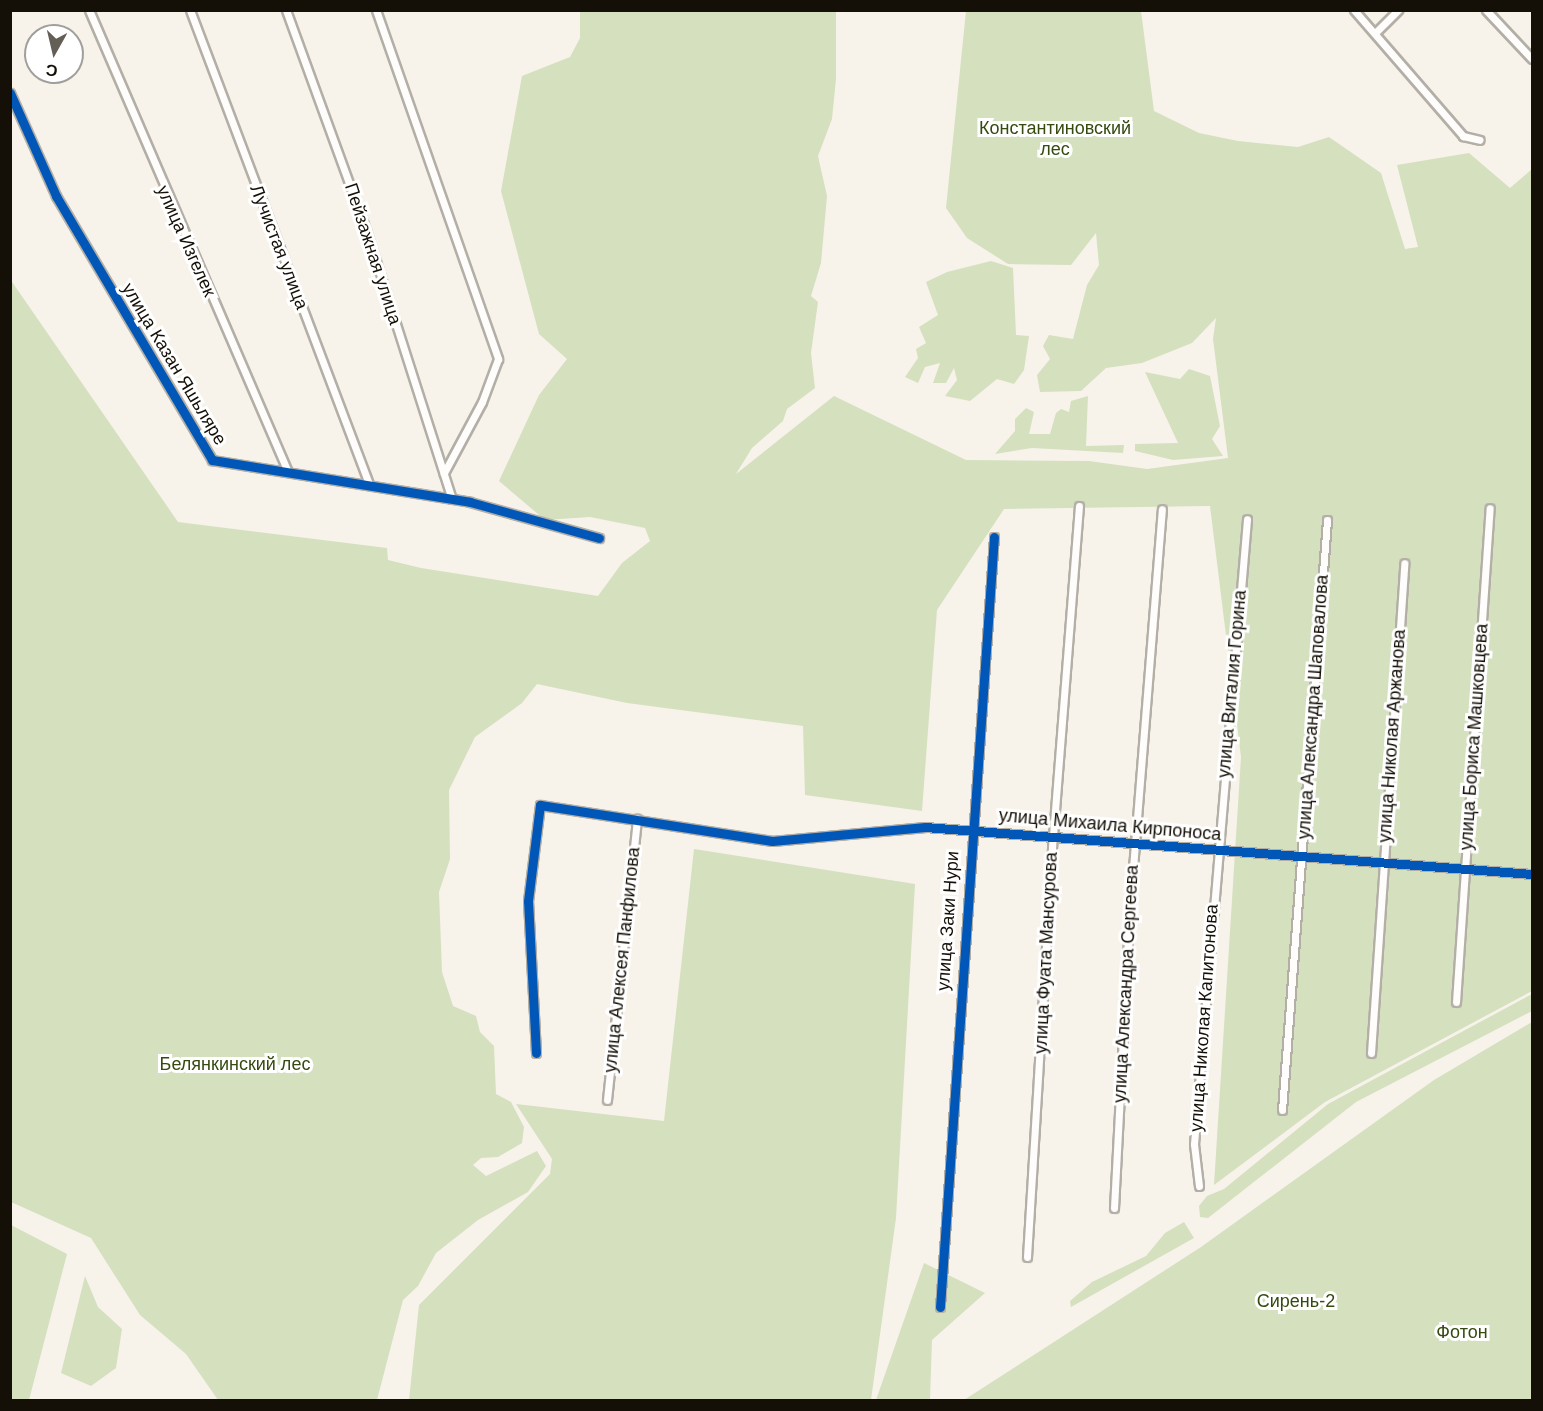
<!DOCTYPE html>
<html>
<head>
<meta charset="utf-8">
<style>
	body { margin:0 }
	#map { position:relative; width:1543px; height:1411px; overflow:hidden; background:#f7f3ea; font-family:Arial,sans-serif }
	div>[style] { position:absolute }
	[style*='--x'] { left:calc(var(--x)*1px); top:calc(var(--y)*1px); width:calc(var(--w)*1px); rotate:calc(var(--a)*1deg) }
	.green>* { inset:0; background:#d5e0bf }
	.roads { filter:drop-shadow(2px 0 #b3afa6) drop-shadow(-2px 0 #b3afa6) drop-shadow(0 2px #b3afa6) drop-shadow(0 -2px #b3afa6) }
	.street>* { height:7px; margin:-3.5px; padding:0 3.5px; transform-origin:3.5px; border-radius:3.5px; background:#fefdfc }
	.cycleway>* { height:9px; margin:-4.5px; padding:0 4.5px; transform-origin:4.5px; border-radius:4.5px; background:#0057b8 }
	span { translate:-50% -50%; white-space:nowrap; text-align:center; line-height:1.15; -webkit-text-stroke:6px #fff; paint-order:stroke }
	.park-label { font-size:18px; color:#364a10 }
	.street-label { font-size:18px; color:#151007 }
	.frame { position:absolute; inset:0; border:12px solid #151007; pointer-events:none }
	.north { position:absolute; left:24px; top:24px; width:60px; height:60px; box-sizing:border-box; background:#fff; border:2px solid #a19f9c; border-radius:50%; rotate:188deg; font-size:16px; font-weight:700; line-height:24px; text-align:center; color:#151007 }
	.north::after { content:''; display:block; margin:auto; width:21px; height:27px; background:#645f56; clip-path:polygon(50% 0,100% 100%,50% 72%,0 100%) }
</style>
</head>
<body>
<div id="map">
	<div class="green">
		<div style="clip-path:polygon(580px 11px,836px 11px,836px 79px,832px 119px,818px 156px,827px 196px,821px 263px,811px 296px,818px 302px,811px 353px,815px 388px,787px 409px,783px 421px,752px 448px,736px 474px,834px 396px,966px 460px,1089px 461px,1147px 469px,1228px 458px,1213px 339px,1216px 318px,1192px 343px,1142px 363px,1106px 368px,1081px 391px,1040px 392px,1037px 375px,1050px 359px,1043px 346px,1049px 335px,1073px 339px,1087px 285px,1099px 265px,1096px 233px,1071px 265px,1008px 264px,967px 238px,946px 208px,966px 11px,1141px 11px,1154px 111px,1199px 133px,1238px 141px,1298px 147px,1329px 137px,1381px 173px,1405px 249px,1418px 247px,1397px 165px,1469px 153px,1510px 188px,1532px 169px,1532px 991px,1325px 1102px,1214px 1185px,1241px 757px,1210px 506px,1004px 509px,937px 610px,922px 811px,805px 795px,803px 726px,627px 703px,537px 684px,522px 703px,475px 737px,449px 790px,450px 859px,439px 892px,442px 972px,453px 1006px,476px 1016px,480px 1032px,494px 1046px,496px 1094px,511px 1102px,524px 1127px,522px 1143px,498px 1157px,481px 1158px,473px 1165px,486px 1176px,537px 1151px,546px 1166px,528px 1192px,478px 1220px,436px 1253px,418px 1286px,403px 1300px,377px 1400px,218px 1400px,186px 1354px,140px 1315px,91px 1238px,11px 1202px,10px 279px,178px 522px,387px 548px,388px 560px,421px 568px,598px 596px,622px 563px,650px 541px,645px 528px,590px 517px,545px 520px,499px 481px,539px 395px,567px 359px,539px 334px,501px 191px,522px 76px,570px 57px,580px 38px)"></div>
		<div style="clip-path:polygon(991px 261px,1013px 268px,1016px 335px,1029px 336px,1024px 370px,1014px 384px,997px 379px,970px 401px,945px 396px,957px 380px,954px 368px,946px 383px,933px 383px,940px 363px,925px 367px,918px 383px,905px 377px,918px 358px,916px 349px,926px 343px,919px 327px,938px 315px,926px 282px,947px 272px)"></div>
		<div style="clip-path:polygon(1189px 369px,1210px 376px,1220px 426px,1212px 439px,1223px 456px,1173px 460px,1135px 451px,1135px 444px,1178px 443px,1145px 372px,1180px 379px)"></div>
		<div style="clip-path:polygon(1088px 396px,1086px 446px,1124px 445px,1123px 453px,1032px 448px,995px 454px,1015px 431px,1015px 419px,1026px 408px,1034px 412px,1029px 434px,1050px 434px,1056px 413px,1061px 409px,1069px 412px,1071px 401px)"></div>
		<div style="clip-path:polygon(694px 849px,915px 884px,896px 1218px,871px 1400px,409px 1400px,419px 1305px,550px 1174px,552px 1159px,516px 1104px,664px 1121px)"></div>
		<div style="clip-path:polygon(1532px 994px,1532px 1011px,1356px 1102px,1208px 1218px,1200px 1217px,1199px 1206px,1207px 1196px,1224px 1189px,1328px 1104px)"></div>
		<div style="clip-path:polygon(1532px 1022px,1532px 1400px,964px 1400px,1201px 1247px,1434px 1080px)"></div>
		<div style="clip-path:polygon(1184px 1222px,1194px 1238px,1071px 1307px,1070px 1301px,1092px 1282px,1146px 1256px,1165px 1233px)"></div>
		<div style="clip-path:polygon(11px 1225px,67px 1254px,29px 1400px,11px 1400px)"></div>
		<div style="clip-path:polygon(924px 1263px,985px 1293px,932px 1340px,930px 1400px,876px 1400px)"></div>
		<div style="clip-path:polygon(85px 1276px,98px 1307px,122px 1329px,116px 1368px,91px 1386px,61px 1373px)"></div>
	</div>
	<div class="roads">
		<div class="street">
			<div style="--x:89;--y:10;--w:500;--a:66.7"></div>
			<div style="--x:190;--y:10;--w:507;--a:69.31"></div>
			<div style="--x:286;--y:10;--w:234;--a:70"></div>
			<div style="--x:366;--y:230;--w:282;--a:72.3"></div>
			<div style="--x:376;--y:10;--w:370;--a:70.7"></div>
			<div style="--x:498;--y:359;--w:46;--a:110.4"></div>
			<div style="--x:482;--y:402;--w:81;--a:118.2"></div>
			<div style="--x:1354;--y:10;--w:167;--a:49.1"></div>
			<div style="--x:1463;--y:136;--w:17;--a:13"></div>
			<div style="--x:1486;--y:10;--w:67;--a:46.8"></div>
			<div style="--x:1375;--y:33;--w:33;--a:-45"></div>
			<div style="--x:10;--y:93;--w:113;--a:65.9"></div>
			<div style="--x:56;--y:196;--w:307;--a:59.4"></div>
			<div style="--x:212;--y:460;--w:261;--a:9.2"></div>
			<div style="--x:470;--y:502;--w:134;--a:15.6"></div>
			<div style="--x:1456;--y:1002;--w:495;--a:-86.1"></div>
			<div style="--x:536;--y:1053;--w:152;--a:-93"></div>
			<div style="--x:528;--y:901;--w:97;--a:-82.9"></div>
			<div style="--x:540;--y:805;--w:235;--a:8.8"></div>
			<div style="--x:772;--y:841;--w:154;--a:-5.2"></div>
			<div style="--x:925;--y:827;--w:609;--a:4.43"></div>
			<div style="--x:1371;--y:1053;--w:491;--a:-86.1"></div>
			<div style="--x:607;--y:1100;--w:283;--a:-83.9"></div>
			<div style="--x:1282;--y:1110;--w:592;--a:-85.64"></div>
			<div style="--x:1199;--y:1186;--w:42;--a:-96.8"></div>
			<div style="--x:1194;--y:1144;--w:627;--a:-85.15"></div>
			<div style="--x:1114;--y:1208;--w:290;--a:-87"></div>
			<div style="--x:1129;--y:918;--w:410;--a:-85.4"></div>
			<div style="--x:1027;--y:1257;--w:422;--a:-86.5"></div>
			<div style="--x:1053;--y:836;--w:331;--a:-85.5"></div>
			<div style="--x:940;--y:1307;--w:772;--a:-85.99"></div>
		</div>
	</div>
	<div class="cycleway">
		<div style="--x:10;--y:93;--w:113;--a:65.9"></div>
		<div style="--x:56;--y:196;--w:307;--a:59.4"></div>
		<div style="--x:212;--y:460;--w:261;--a:9.2"></div>
		<div style="--x:470;--y:502;--w:134;--a:15.6"></div>
		<div style="--x:536;--y:1053;--w:152;--a:-93"></div>
		<div style="--x:528;--y:901;--w:97;--a:-82.9"></div>
		<div style="--x:540;--y:805;--w:235;--a:8.8"></div>
		<div style="--x:772;--y:841;--w:154;--a:-5.2"></div>
		<div style="--x:925;--y:827;--w:609;--a:4.43"></div>
		<div style="--x:940;--y:1307;--w:772;--a:-85.99"></div>
	</div>
	<div class="park-label">
		<span style="left:1055px;top:139px">Константиновский<br>лес</span>
		<span style="left:235px;top:1064px">Белянкинский лес</span>
		<span style="left:1296px;top:1301px">Сирень-2</span>
		<span style="left:1462px;top:1332px">Фотон</span>
	</div>
	<div class="street-label">
		<span style="left:186px;top:241px;rotate:66deg">улица Изгелек</span>
		<span style="left:279px;top:247px;rotate:69deg">Лучистая улица</span>
		<span style="left:373px;top:254px;rotate:72deg">Пейзажная улица</span>
		<span style="left:174px;top:364px;rotate:59deg">улица Казан Яшьляре</span>
		<span style="left:1232px;top:684px;rotate:-85deg">улица Виталия Горина</span>
		<span style="left:1313px;top:707px;rotate:-86deg">улица Александра Шаповалова</span>
		<span style="left:1392px;top:736px;rotate:-86deg">улица Николая Аржанова</span>
		<span style="left:1474px;top:737px;rotate:-86deg">улица Бориса Машковцева</span>
		<span style="left:1110px;top:825px;rotate:5deg">улица Михаила Кирпоноса</span>
		<span style="left:948px;top:921px;rotate:-86deg">улица Заки Нури</span>
		<span style="left:1046px;top:953px;rotate:-87deg">улица Фуата Мансурова</span>
		<span style="left:622px;top:960px;rotate:-84deg">улица Алексея Панфилова</span>
		<span style="left:1126px;top:984px;rotate:-87deg">улица Александра Сергеева</span>
		<span style="left:1204px;top:1018px;rotate:-86deg">улица Николая Капитонова</span>
	</div>
	<div class="frame"></div>
	<div class="north">С</div>
</div>
</body>
</html>
